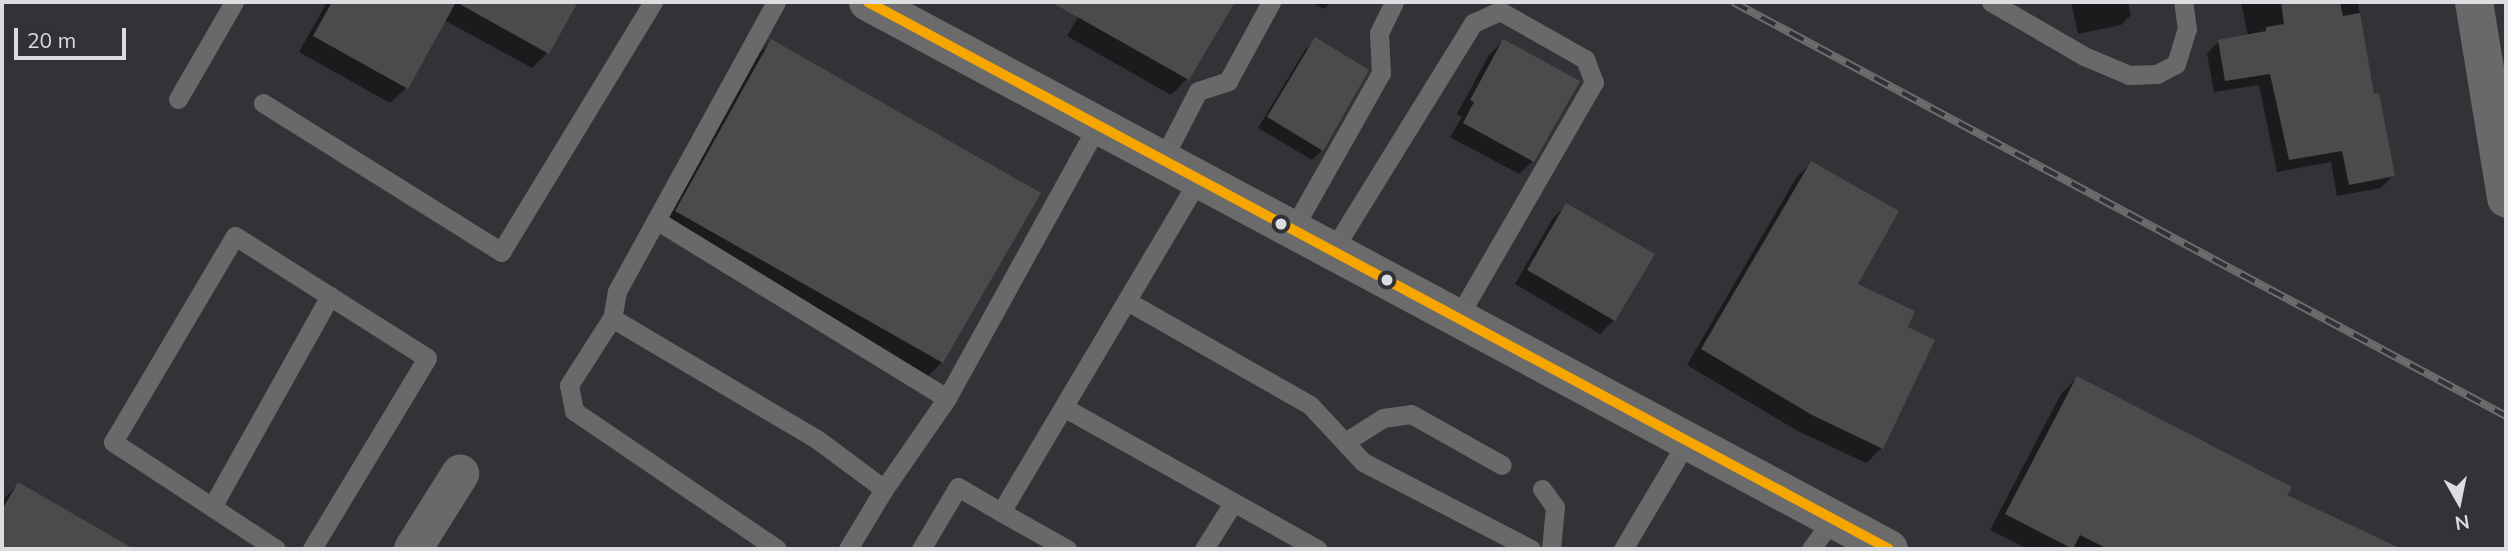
<!DOCTYPE html>
<style>
body{margin:0}
#map{position:relative;width:2508px;height:551px;overflow:hidden;background:#313336;font-family:Mulish,sans-serif}
div>[style]{position:absolute}
[style*='--x']{left:calc(var(--x)*1px);top:calc(var(--y)*1px);width:calc(var(--w)*1px);rotate:calc(var(--a)*1deg)}
.shadow>*{inset:0;background:#0007}
.building>*{inset:0;background:#4b4b4c}
.service>*{height:19px;margin:-9.5px;padding:0 9.5px;transform-origin:9.5px;border-radius:9.5px;background:#696969}
.minor>*{height:38px;margin:-19px;padding:0 19px;transform-origin:19px;border-radius:19px;background:#696969}
.secondary>*{height:38px;margin:-19px;padding:0 19px;transform-origin:19px;border-radius:19px;background:#6c6b6c}
.rail>*{height:8px;margin-top:-4px;transform-origin:0;background:repeating-linear-gradient(90deg,#303237 0 16px,#6c6d6d 0 32px);box-sizing:border-box;border-block:2px solid #6c6d6d}
.bus-1>*{height:10px;margin:-5px;padding:0 5px;transform-origin:5px;border-radius:5px;background:#f7a600}
.dots>*{width:19px;height:19px;translate:-50% -50%;box-sizing:border-box;border:4px solid #303237;border-radius:50%}
span{translate:-50% -50%;white-space:nowrap;text-align:center;line-height:1.15;-webkit-text-stroke:5px #303237;paint-order:stroke}
.frame{position:absolute;inset:0;border:4px solid #dcdde0;pointer-events:none}
.north{position:absolute;left:2424px;top:467px;width:70px;height:70px;-webkit-text-stroke:5px #303237;paint-order:stroke;rotate:171deg;font-size:19px;font-weight:700;line-height:28px;text-align:center;color:#dcdde0}
.north::after{content:'';display:block;margin:auto;width:24px;height:32px;background:#dcdde0;clip-path:polygon(50% 0,100% 100%,50% 72%,0 100%)}
.scale{position:absolute;left:14px;top:28px;width:112px;height:32px;box-sizing:border-box;border:4px solid #dcdde0;border-top:0;padding-left:9px;font-size:21px;line-height:24px;white-space:nowrap;color:#dcdde0;-webkit-text-stroke:5px #303237;paint-order:stroke}
</style>
<div id="map">
<div class="shadow">
<i style="clip-path:polygon(327px 2px,576px 2px,548px 52px,532px 68px,444px 20px,406px 88px,390px 103px,299px 52px)"></i>
<i style="clip-path:polygon(1087px 2px,1232px 2px,1187px 79px,1171px 95px,1067px 36px)"></i>
<i style="clip-path:polygon(1311px 2px,1332px 2px,1324px 9px)"></i>
<i style="clip-path:polygon(2071px 2px,2128px 2px,2131px 15px,2121px 25px,2078px 34px)"></i>
<i style="clip-path:polygon(2241px 2px,2358px 2px,2373px 97px,2393px 175px,2381px 188px,2337px 196px,2331px 162px,2277px 172px,2259px 85px,2214px 92px,2207px 54px,2219px 41px,2248px 36px)"></i>
<i style="clip-path:polygon(1315px 40px,1322px 150px,1312px 160px,1258px 128px,1305px 50px)"></i>
<i style="clip-path:polygon(771px 41px,942px 362px,926px 378px,661px 227px,756px 57px)"></i>
<i style="clip-path:polygon(1503px 41px,1533px 161px,1519px 174px,1450px 137px,1462px 117px,1457px 114px,1489px 55px)"></i>
<i style="clip-path:polygon(1811px 163px,1855px 284px,1905px 328px,1882px 448px,1866px 463px,1796px 430px,1687px 365px,1796px 178px)"></i>
<i style="clip-path:polygon(1567px 205px,1614px 320px,1600px 334px,1515px 284px,1553px 218px)"></i>
<i style="clip-path:polygon(2077px 378px,2285px 496px,2398px 549px,2028px 549px,1990px 530px,2061px 394px)"></i>
<i style="clip-path:polygon(18px 484px,130px 549px,2px 549px,2px 501px)"></i>
</div>
<div class="building">
<i style="clip-path:polygon(332px 2px,578px 2px,549px 54px,456px 2px,408px 89px,313px 36px)"></i>
<i style="clip-path:polygon(1051px 2px,1235px 2px,1189px 80px)"></i>
<i style="clip-path:polygon(2281px 2px,2340px 2px,2343px 16px,2360px 13px,2374px 94px,2379px 93px,2395px 176px,2349px 185px,2342px 151px,2289px 160px,2270px 74px,2225px 81px,2218px 40px,2266px 31px,2266px 27px,2284px 24px)"></i>
<i style="clip-path:polygon(1315px 37px,1369px 70px,1323px 151px,1267px 117px)"></i>
<i style="clip-path:polygon(771px 39px,1041px 193px,943px 363px,675px 211px)"></i>
<i style="clip-path:polygon(1503px 39px,1580px 81px,1534px 162px,1463px 123px,1474px 102px,1470px 100px)"></i>
<i style="clip-path:polygon(1811px 161px,1899px 211px,1858px 284px,1915px 311px,1908px 327px,1935px 340px,1883px 449px,1812px 415px,1701px 349px)"></i>
<i style="clip-path:polygon(1566px 203px,1655px 254px,1615px 321px,1527px 270px)"></i>
<i style="clip-path:polygon(2077px 376px,2292px 487px,2287px 495px,2402px 549px,2108px 549px,2080px 535px,2073px 549px,2005px 514px)"></i>
<i style="clip-path:polygon(18px 482px,134px 549px,2px 549px,2px 510px)"></i>
</div>
<div class="service">
<i style="--x:776;--y:2;--w:330;--a:118.8"></i>
<i style="--x:617;--y:291;--w:27;--a:100"></i>
<i style="--x:612;--y:318;--w:80;--a:122.7"></i>
<i style="--x:569;--y:385;--w:26;--a:79"></i>
<i style="--x:574;--y:411;--w:245;--a:34.2"></i>
<i style="--x:1991;--y:2;--w:108;--a:30.1"></i>
<i style="--x:2084;--y:56;--w:49;--a:22.9"></i>
<i style="--x:2129;--y:75;--w:28;--a:-2"></i>
<i style="--x:2157;--y:74;--w:21;--a:-28"></i>
<i style="--x:2176;--y:64;--w:37;--a:-73"></i>
<i style="--x:2187;--y:29;--w:27;--a:-98"></i>
<i style="--x:178;--y:99;--w:112;--a:-60"></i>
<i style="--x:263;--y:103;--w:281;--a:32"></i>
<i style="--x:501;--y:252;--w:293;--a:-58.7"></i>
<i style="--x:1163;--y:159;--w:76;--a:-62.8"></i>
<i style="--x:1198;--y:91;--w:32;--a:-18"></i>
<i style="--x:1228;--y:81;--w:90;--a:-61.4"></i>
<i style="--x:656;--y:220;--w:341;--a:31.5"></i>
<i style="--x:1293;--y:229;--w:179;--a:-60.6"></i>
<i style="--x:1381;--y:73;--w:40;--a:-92.9"></i>
<i style="--x:1379;--y:33;--w:34;--a:-64"></i>
<i style="--x:1333;--y:250;--w:267;--a:-58.3"></i>
<i style="--x:1473;--y:23;--w:30;--a:-24"></i>
<i style="--x:1500;--y:11;--w:98;--a:29.5"></i>
<i style="--x:1585;--y:59;--w:25;--a:69"></i>
<i style="--x:1594;--y:82;--w:272;--a:120"></i>
<i style="--x:1127;--y:301;--w:210;--a:29.6"></i>
<i style="--x:1310;--y:405;--w:78;--a:47.1"></i>
<i style="--x:1363;--y:462;--w:189;--a:27.4"></i>
<i style="--x:612;--y:318;--w:239;--a:30.6"></i>
<i style="--x:818;--y:440;--w:82;--a:36.6"></i>
<i style="--x:884;--y:489;--w:70;--a:121"></i>
<i style="--x:1065;--y:408;--w:289;--a:29.2"></i>
<i style="--x:1345;--y:442;--w:45;--a:-32.3"></i>
<i style="--x:1383;--y:418;--w:28;--a:-8"></i>
<i style="--x:1411;--y:414;--w:104;--a:29.3"></i>
<i style="--x:884;--y:489;--w:111;--a:-55.3"></i>
<i style="--x:947;--y:398;--w:312;--a:-61.1"></i>
<i style="--x:1542;--y:489;--w:22;--a:54"></i>
<i style="--x:1555;--y:507;--w:42;--a:95.4"></i>
<i style="--x:212;--y:507;--w:242;--a:-60.8"></i>
<i style="--x:1001;--y:512;--w:76;--a:29.3"></i>
<i style="--x:276;--y:549;--w:195;--a:-146.7"></i>
<i style="--x:113;--y:442;--w:239;--a:-59.4"></i>
<i style="--x:235;--y:236;--w:227;--a:32.4"></i>
<i style="--x:427;--y:358;--w:223;--a:121.1"></i>
<i style="--x:921;--y:549;--w:72;--a:-59.2"></i>
<i style="--x:958;--y:487;--w:50;--a:30.2"></i>
<i style="--x:1001;--y:512;--w:387;--a:-59.3"></i>
<i style="--x:1204;--y:549;--w:54;--a:-57.8"></i>
<i style="--x:1623;--y:549;--w:126;--a:-59.3"></i>
<i style="--x:1811;--y:549;--w:37;--a:-54"></i>
</div>
<div class="minor">
<i style="--x:2474;--y:2;--w:199;--a:80.7"></i>
<i style="--x:413;--y:549;--w:89;--a:-57.9"></i>
</div>
<div class="secondary">
<i style="--x:868;--y:2;--w:1158;--a:28.18"></i>
</div>
<div class="rail">
<i style="--x:1733;--y:2;--w:877;--a:28.17"></i>
</div>
<div class="bus-1">
<i style="--x:868;--y:2;--w:1158;--a:28.18"></i>
</div>
<div class="dots">
<i style="left:1281px;top:224px;background:#dcdde0"></i>
<i style="left:1387px;top:280px;background:#dcdde0"></i>
</div>
<div class="frame"></div>
<div class="north">N</div>
<div class="scale">20 m</div>
</div>
